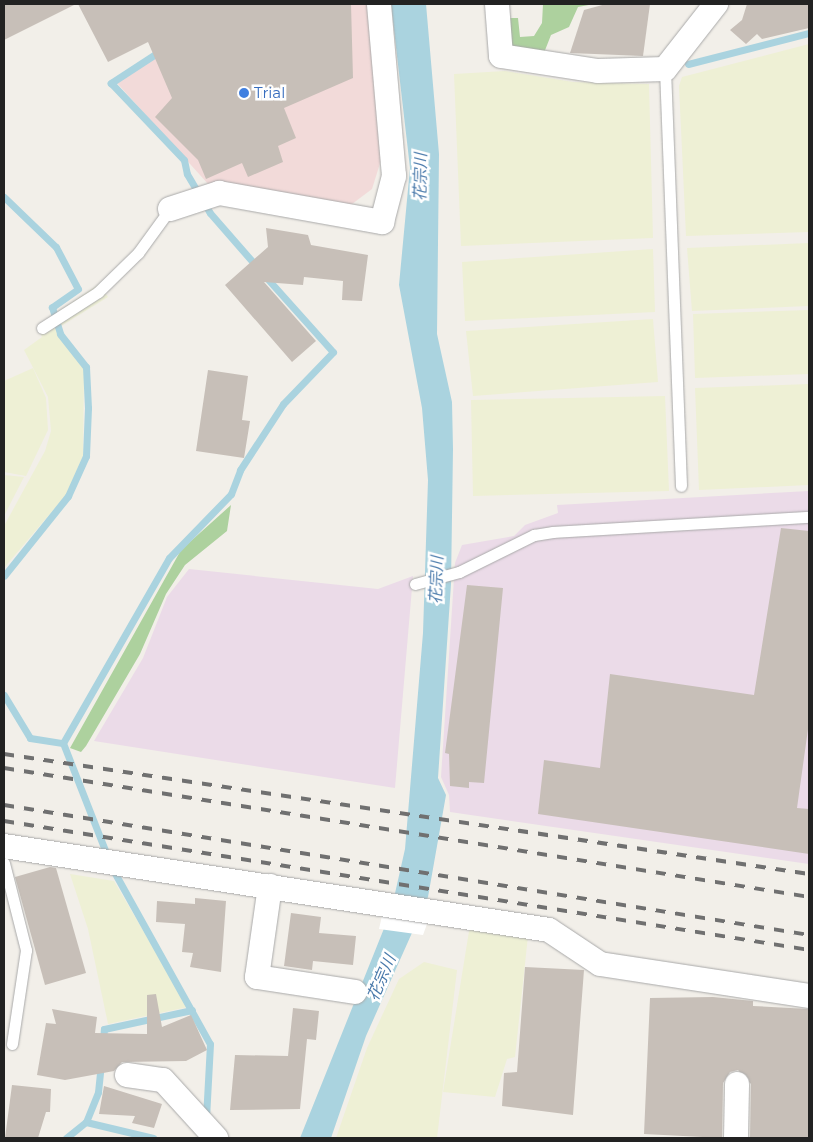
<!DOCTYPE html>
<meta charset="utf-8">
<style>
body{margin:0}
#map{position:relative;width:813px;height:1142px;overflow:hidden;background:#f2efe9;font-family:Montserrat,"Noto Sans JP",sans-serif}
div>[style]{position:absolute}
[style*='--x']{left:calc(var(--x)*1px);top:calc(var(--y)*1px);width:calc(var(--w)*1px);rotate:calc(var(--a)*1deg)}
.commercial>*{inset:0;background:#f2dad9}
.industrial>*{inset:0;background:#ebdbe8}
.farmland>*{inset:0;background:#eef0d5}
.forest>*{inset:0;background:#add19e}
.water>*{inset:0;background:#aad3df}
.pier>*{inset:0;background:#fff}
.stream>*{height:7px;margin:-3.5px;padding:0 3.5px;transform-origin:3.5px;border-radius:3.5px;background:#aad3df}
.building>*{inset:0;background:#c7bfb8}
.roads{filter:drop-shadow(0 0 1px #a9a9a9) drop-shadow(0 0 1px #a9a9a9)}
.lane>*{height:11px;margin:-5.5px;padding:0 5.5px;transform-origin:5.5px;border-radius:5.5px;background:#fff}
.street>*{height:24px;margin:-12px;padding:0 12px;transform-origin:12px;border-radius:12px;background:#fff}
.rail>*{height:4px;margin-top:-2px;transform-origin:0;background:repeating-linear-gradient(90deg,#707070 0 10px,transparent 0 20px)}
.dots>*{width:14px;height:14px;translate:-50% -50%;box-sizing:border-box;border:2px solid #fff;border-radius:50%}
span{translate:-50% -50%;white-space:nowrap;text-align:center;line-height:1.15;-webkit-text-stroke:5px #fff;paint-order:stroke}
.shop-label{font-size:15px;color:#366cbe}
.left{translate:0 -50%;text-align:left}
.water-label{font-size:16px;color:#4a7aab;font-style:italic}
.frame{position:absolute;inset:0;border:5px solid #222;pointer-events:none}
</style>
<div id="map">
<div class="commercial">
<i style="clip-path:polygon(150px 4px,370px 4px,382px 157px,372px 189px,352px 204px,319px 204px,209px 185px,117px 83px,171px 48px)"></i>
</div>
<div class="industrial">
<i style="clip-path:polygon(809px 491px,809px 864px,450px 812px,449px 795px,441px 777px,455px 563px,462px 545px,514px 536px,525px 525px,558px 513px,557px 505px)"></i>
<i style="clip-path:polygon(189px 569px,378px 589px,413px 576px,395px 788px,94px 741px,143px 658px,167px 597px)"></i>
</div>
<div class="farmland">
<i style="clip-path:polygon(809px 44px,809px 232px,686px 236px,679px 86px,682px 77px)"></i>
<i style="clip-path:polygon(505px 71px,573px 82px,649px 84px,653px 238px,461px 246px,454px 74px)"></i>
<i style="clip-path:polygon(809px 243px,809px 306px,692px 311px,687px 248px)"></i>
<i style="clip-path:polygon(653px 249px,655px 312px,465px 321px,462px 262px)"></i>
<i style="clip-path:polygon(99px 284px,108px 297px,61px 326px,57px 333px,84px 367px,83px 456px,66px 495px,4px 568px,4px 526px,45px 451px,51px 431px,48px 397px,24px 350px,42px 337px,37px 326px)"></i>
<i style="clip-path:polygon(809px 310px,809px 374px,695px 378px,693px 314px)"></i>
<i style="clip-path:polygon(653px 319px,658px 382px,473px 396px,466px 331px)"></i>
<i style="clip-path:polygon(33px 368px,46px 398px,48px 430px,26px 476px,4px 472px,4px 381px)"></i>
<i style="clip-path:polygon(809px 384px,809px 485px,699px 490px,695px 388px)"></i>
<i style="clip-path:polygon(665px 396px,669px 491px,473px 496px,471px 400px)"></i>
<i style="clip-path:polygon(4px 475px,24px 477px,4px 516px)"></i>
<i style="clip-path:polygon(70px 874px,114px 881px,188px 1007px,108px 1024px,88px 929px)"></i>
<i style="clip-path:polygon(470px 925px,528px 936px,515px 1057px,507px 1059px,495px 1097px,443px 1092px)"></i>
<i style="clip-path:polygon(424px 962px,457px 970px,437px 1138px,336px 1138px,367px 1048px,399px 979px)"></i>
</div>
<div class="forest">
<i style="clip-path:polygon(543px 4px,594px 4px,578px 7px,569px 27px,551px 35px,542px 58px,506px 52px,504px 18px,518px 18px,520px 37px,534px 36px,542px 23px)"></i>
<i style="clip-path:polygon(231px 505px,227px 531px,185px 565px,166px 594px,140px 654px,86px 746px,81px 752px,70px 748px,181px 550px)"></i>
</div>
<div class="water">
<i style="clip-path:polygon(391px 4px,426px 4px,439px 154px,437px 334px,452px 402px,453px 449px,451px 584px,438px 778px,446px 795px,428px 897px,366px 1036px,331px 1138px,300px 1138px,391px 911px,405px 849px,423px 633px,428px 480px,422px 408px,399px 285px,410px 168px)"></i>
</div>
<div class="pier">
<i style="clip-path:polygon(387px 894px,435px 902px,423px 935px,379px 929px)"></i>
</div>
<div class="stream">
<i style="--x:160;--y:51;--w:59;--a:146.9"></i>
<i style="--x:111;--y:83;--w:106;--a:46.5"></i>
<i style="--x:184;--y:160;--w:14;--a:78"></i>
<i style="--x:187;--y:174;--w:45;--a:59.5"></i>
<i style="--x:210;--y:213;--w:73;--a:48.9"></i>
<i style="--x:688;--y:64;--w:125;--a:-14.4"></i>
<i style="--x:4;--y:197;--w:72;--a:43.9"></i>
<i style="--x:56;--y:247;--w:47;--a:62.4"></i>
<i style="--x:78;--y:289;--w:32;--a:145"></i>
<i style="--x:52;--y:307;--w:28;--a:73"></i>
<i style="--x:60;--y:334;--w:42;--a:51.8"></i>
<i style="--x:86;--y:367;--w:41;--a:87.2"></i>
<i style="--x:88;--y:408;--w:48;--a:92.4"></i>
<i style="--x:86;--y:456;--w:44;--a:114.2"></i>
<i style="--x:68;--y:496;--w:102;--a:128.7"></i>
<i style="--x:4;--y:695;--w:50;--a:58.8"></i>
<i style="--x:30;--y:738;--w:33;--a:9"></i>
<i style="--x:63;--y:743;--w:213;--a:-60.2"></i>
<i style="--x:169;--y:558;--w:89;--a:-45.9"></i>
<i style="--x:231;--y:494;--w:26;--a:-69"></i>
<i style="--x:240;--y:470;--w:79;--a:-56.9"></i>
<i style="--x:283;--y:404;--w:72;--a:-46.1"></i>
<i style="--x:333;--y:352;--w:102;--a:-131.8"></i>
<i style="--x:63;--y:743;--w:123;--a:68.6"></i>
<i style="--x:112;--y:868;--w:201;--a:60.9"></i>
<i style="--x:210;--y:1044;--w:73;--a:93.1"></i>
<i style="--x:103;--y:1042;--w:13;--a:-86"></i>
<i style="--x:104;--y:1029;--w:90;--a:-12.2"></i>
<i style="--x:86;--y:1122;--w:69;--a:13.4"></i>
<i style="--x:66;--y:1138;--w:26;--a:-39"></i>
<i style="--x:86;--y:1122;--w:32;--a:-68"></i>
<i style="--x:98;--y:1092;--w:27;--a:-84"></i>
</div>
<div class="building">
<i style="clip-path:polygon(4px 4px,76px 4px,4px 40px)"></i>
<i style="clip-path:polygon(78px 4px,351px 4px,353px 78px,284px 108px,296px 138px,278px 146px,283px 162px,248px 177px,242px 163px,206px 179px,198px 160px,155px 117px,172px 98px,148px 42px,108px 62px)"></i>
<i style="clip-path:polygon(606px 4px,650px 4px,643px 56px,570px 53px,584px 10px)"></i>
<i style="clip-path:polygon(747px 4px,809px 4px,809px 28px,762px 39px,757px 34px,746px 44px,730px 30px,742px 20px)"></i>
<i style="clip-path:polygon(266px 228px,308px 235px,311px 245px,368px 255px,362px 301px,342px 300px,343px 281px,304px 277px,303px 285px,264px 282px,316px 341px,292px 362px,225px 285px,268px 247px)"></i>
<i style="clip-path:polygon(208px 370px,248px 376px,242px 420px,250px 421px,244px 458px,196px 451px)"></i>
<i style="clip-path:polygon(781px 528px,809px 531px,809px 722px,797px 808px,809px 809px,809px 854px,538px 814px,544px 760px,600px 768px,610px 674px,754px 695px)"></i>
<i style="clip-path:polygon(467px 585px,503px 588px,484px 783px,469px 782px,469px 788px,450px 786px,449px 754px,445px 753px)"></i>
<i style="clip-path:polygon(50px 867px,56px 868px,86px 973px,45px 985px,15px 877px)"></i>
<i style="clip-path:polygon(195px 898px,226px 901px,221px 972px,190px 967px,193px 953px,182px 952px,185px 924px,156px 922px,157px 901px,195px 904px)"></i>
<i style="clip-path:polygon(291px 913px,321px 917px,319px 933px,356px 936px,353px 965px,313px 961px,312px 970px,284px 966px)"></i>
<i style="clip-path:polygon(525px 967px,584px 970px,573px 1115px,502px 1106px,504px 1073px,517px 1072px)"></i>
<i style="clip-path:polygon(156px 994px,162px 1027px,191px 1015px,207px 1050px,186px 1061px,122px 1062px,114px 1071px,65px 1080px,37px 1075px,46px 1023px,56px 1024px,52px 1009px,97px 1017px,95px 1033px,147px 1034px,147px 995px)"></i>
<i style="clip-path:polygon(713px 997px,753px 1001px,753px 1006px,809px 1009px,809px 1138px,750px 1138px,751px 1084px,738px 1070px,730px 1072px,723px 1083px,722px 1138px,644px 1134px,650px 998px)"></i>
<i style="clip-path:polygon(293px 1008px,319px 1011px,316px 1040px,307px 1039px,300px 1109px,230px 1110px,235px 1055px,288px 1056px)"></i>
<i style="clip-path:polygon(12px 1085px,51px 1089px,50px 1112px,46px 1112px,38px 1138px,5px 1138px)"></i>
<i style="clip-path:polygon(104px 1086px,162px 1104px,154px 1128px,132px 1123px,135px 1116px,99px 1114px)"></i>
</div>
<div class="roads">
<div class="lane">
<i style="--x:665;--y:69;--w:417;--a:87.8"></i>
<i style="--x:42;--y:328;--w:67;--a:-32.7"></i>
<i style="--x:98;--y:292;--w:56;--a:-44.3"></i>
<i style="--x:138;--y:253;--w:54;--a:-54"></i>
<i style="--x:415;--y:584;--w:46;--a:-15.3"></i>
<i style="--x:459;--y:572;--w:84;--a:-26.3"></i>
<i style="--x:534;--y:535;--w:19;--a:-9"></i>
<i style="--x:553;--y:532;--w:256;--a:-3.4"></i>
<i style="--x:4;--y:863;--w:90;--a:75.8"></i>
<i style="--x:26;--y:950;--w:95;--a:98.5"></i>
</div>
<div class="street">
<i style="--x:497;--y:4;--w:52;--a:85.6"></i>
<i style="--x:501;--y:56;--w:98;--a:8.8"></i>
<i style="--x:598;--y:71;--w:67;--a:-1.7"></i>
<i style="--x:665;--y:69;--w:83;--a:-51.9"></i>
<i style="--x:170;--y:209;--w:52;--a:-18.1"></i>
<i style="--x:219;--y:193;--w:166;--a:10.1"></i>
<i style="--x:382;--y:222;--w:48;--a:-75.4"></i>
<i style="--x:394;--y:176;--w:173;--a:-95"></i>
<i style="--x:4;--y:846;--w:551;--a:8.76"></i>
<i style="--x:549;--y:930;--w:61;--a:33.7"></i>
<i style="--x:600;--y:964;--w:211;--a:8.7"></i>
<i style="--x:270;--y:886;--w:92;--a:98.1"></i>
<i style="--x:257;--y:977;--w:99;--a:8.7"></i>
<i style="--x:127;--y:1075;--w:36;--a:8"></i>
<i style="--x:163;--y:1080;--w:79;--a:47.6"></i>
<i style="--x:736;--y:1138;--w:54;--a:-88.9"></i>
</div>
</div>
<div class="rail">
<i style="--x:4;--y:754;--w:814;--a:8.48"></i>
<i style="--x:4;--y:768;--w:815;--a:9.1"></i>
<i style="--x:4;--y:805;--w:815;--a:9.17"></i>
<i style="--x:4;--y:821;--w:815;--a:9.1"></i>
</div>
<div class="dots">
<i style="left:244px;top:93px;background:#3f7fe0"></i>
</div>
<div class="shop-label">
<span class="left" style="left:254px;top:93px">Trial</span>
</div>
<div class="water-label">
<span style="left:421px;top:177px;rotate:-89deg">花宗川</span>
<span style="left:437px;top:580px;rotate:-88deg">花宗川</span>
<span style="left:382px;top:978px;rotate:-67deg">花宗川</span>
</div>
<div class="frame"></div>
</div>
